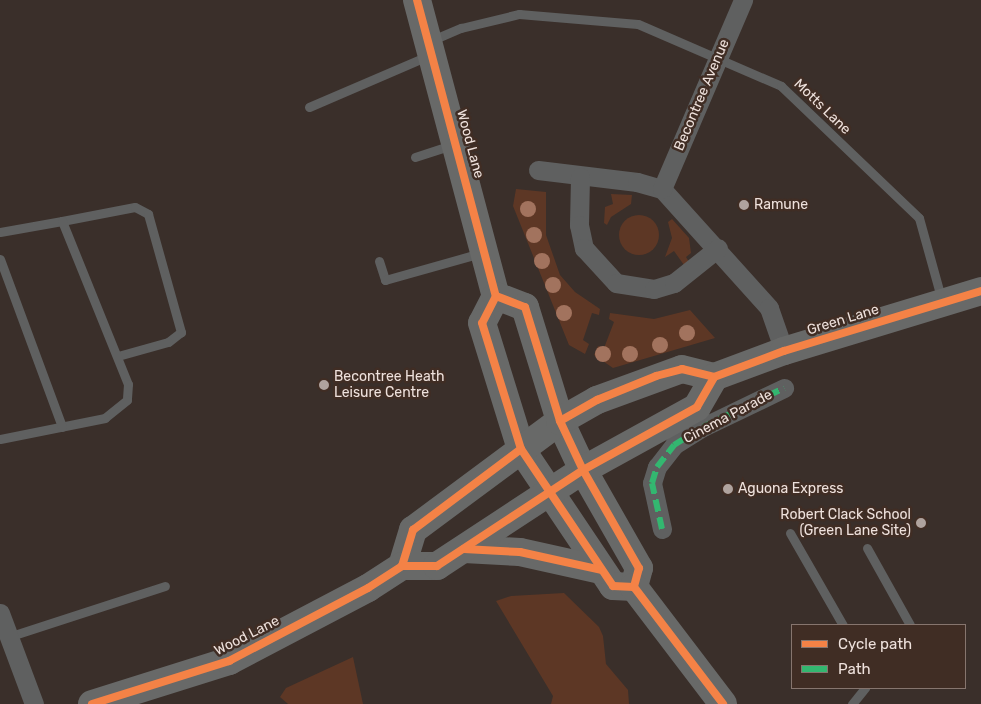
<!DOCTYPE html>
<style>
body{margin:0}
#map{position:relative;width:981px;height:704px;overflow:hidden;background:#3a2f2a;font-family:Rubik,sans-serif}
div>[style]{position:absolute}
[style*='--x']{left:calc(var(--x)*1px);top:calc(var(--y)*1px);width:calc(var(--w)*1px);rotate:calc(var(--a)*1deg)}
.green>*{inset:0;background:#5d3725}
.round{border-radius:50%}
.lane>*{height:9px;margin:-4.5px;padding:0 4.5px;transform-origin:4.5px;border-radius:4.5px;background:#5f6060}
.street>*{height:19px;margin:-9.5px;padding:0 9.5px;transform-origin:9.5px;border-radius:9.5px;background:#5f6060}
.primary>*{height:28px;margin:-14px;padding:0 14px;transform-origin:14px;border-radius:14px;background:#686968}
.quiet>*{height:6px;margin-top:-3px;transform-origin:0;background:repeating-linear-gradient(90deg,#33b770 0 12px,transparent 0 18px)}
.cycleway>*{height:8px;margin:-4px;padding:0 4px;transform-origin:4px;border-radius:4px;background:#f48246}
.trees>*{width:16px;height:16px;margin:-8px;border-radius:50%;background:#a2735e}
.dots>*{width:14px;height:14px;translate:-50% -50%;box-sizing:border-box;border:2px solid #402d24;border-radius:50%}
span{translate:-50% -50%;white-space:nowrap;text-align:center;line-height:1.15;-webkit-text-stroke:5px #402d24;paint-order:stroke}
.street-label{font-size:14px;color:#eee1dc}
.poi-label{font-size:14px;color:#eee1dc}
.left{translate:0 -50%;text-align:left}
.right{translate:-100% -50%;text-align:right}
.legend{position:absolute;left:791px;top:624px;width:175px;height:65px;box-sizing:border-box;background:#402d24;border:1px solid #86756e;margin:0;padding:6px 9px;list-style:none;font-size:15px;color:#eee1dc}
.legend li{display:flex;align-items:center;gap:10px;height:25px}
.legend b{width:25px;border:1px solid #86756e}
</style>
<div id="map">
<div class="green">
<i style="clip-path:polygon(516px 189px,546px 192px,546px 235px,560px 275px,575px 292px,600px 309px,599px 315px,592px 313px,583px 340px,589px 344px,585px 354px,569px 345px,513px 206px)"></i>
<i style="clip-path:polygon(611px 194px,632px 195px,631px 204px,611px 217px,607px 225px,604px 223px,605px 207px,613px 204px)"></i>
<i class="round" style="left:619px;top:215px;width:40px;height:40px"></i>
<i style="clip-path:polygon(672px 219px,689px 238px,691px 253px,686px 257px,689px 262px,684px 265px,674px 251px,665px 257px,672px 238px,668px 222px)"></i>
<i style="clip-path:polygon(690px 310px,715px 338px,613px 368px,594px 355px,598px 346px,604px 348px,614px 322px,609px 319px,610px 313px,654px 319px)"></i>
<i style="clip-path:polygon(564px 593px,599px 627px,603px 636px,606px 664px,628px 690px,629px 704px,551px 704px,553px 696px,496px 601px,511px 596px)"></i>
<i style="clip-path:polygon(353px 657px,363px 704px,288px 704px,280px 697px,286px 688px)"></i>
</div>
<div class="lane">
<i style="--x:430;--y:41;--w:34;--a:-23"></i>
<i style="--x:461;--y:28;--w:60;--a:-13.6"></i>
<i style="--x:519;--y:14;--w:119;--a:4.8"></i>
<i style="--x:638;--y:24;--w:156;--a:23.4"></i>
<i style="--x:781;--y:86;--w:191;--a:43.7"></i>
<i style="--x:919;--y:218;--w:86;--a:74.5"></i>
<i style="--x:309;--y:107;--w:132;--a:-23.3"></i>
<i style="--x:415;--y:157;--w:40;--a:-18"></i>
<i style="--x:62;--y:221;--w:74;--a:-10.9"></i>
<i style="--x:135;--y:207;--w:15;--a:28"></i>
<i style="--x:148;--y:214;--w:123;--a:74.4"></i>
<i style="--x:181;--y:332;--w:16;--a:142"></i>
<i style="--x:168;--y:342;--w:52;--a:164.4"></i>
<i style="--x:0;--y:232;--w:63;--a:-10.1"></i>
<i style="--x:62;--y:221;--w:176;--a:68"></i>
<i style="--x:128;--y:384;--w:16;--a:94"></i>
<i style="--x:127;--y:400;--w:28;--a:141"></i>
<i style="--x:105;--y:418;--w:107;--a:168.7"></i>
<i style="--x:0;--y:259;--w:179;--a:69.7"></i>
<i style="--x:379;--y:261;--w:20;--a:72"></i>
<i style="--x:385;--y:280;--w:100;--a:-15.7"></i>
<i style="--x:790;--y:533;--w:106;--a:60.1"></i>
<i style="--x:867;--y:548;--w:88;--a:60.8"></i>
<i style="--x:8;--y:637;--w:165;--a:-18"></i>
<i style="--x:852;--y:704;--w:21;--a:-51"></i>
</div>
<div class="street">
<i style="--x:538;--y:170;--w:100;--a:6.9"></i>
<i style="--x:637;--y:182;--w:26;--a:16"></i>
<i style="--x:662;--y:189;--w:160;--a:48"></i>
<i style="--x:769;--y:308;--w:46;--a:70.8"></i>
<i style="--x:580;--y:177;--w:48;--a:91.2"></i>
<i style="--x:579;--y:225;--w:24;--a:78"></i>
<i style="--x:584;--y:248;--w:47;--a:47.6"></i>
<i style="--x:616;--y:283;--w:38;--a:9"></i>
<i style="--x:654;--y:289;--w:21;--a:-17"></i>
<i style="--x:674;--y:283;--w:56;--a:-38.5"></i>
<i style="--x:662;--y:189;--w:206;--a:-66.8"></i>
<i style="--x:662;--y:529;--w:47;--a:-102.3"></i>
<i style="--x:652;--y:483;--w:17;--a:-73"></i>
<i style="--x:657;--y:467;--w:28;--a:-52"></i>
<i style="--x:674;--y:445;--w:34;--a:-32"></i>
<i style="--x:703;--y:427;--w:90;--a:-25.7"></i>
<i style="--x:0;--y:613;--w:97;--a:69.5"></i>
</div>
<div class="primary">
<i style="--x:417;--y:0;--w:306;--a:75.1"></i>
<i style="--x:496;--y:296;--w:30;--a:117"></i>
<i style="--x:482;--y:323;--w:132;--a:72.8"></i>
<i style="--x:521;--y:449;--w:165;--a:56.1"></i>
<i style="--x:613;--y:586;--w:21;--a:3"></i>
<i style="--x:496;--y:296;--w:31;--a:21"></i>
<i style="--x:525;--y:307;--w:119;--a:72.9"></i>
<i style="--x:560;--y:421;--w:54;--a:64.9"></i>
<i style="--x:583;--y:470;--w:113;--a:60.3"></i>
<i style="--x:639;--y:568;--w:20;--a:105"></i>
<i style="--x:634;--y:587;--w:147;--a:52.7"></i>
<i style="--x:464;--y:549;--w:56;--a:3.1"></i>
<i style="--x:520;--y:552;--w:83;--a:12.5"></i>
<i style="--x:402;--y:566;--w:38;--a:-73"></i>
<i style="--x:413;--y:530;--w:183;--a:-36.6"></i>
<i style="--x:560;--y:421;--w:43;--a:-29.6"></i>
<i style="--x:597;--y:400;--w:90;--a:-20"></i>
<i style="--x:682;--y:369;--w:33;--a:14"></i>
<i style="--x:714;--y:377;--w:75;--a:-20.4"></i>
<i style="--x:784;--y:351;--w:206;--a:-16.9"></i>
<i style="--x:92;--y:704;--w:144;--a:-17.4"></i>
<i style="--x:229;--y:661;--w:157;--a:-27.7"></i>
<i style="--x:368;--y:588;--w:40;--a:-32.9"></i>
<i style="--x:402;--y:566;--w:35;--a:0"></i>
<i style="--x:437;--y:566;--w:175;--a:-33.3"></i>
<i style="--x:583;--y:470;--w:130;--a:-28.9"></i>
<i style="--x:697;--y:407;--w:34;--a:-60"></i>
</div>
<div class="quiet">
<i style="--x:662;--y:529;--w:47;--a:-102.3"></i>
<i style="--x:652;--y:483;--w:17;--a:-73"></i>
<i style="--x:657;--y:467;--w:28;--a:-52"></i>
<i style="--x:674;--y:445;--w:34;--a:-32"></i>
<i style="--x:703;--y:427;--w:90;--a:-25.7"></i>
</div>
<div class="cycleway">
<i style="--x:417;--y:0;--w:306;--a:75.1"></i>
<i style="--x:496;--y:296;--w:30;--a:117"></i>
<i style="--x:482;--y:323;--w:132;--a:72.8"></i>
<i style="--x:521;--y:449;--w:165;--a:56.1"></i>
<i style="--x:613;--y:586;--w:21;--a:3"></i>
<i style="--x:496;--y:296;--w:31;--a:21"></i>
<i style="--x:525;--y:307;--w:119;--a:72.9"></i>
<i style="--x:560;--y:421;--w:54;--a:64.9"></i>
<i style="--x:583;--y:470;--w:113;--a:60.3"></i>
<i style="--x:639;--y:568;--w:20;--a:105"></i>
<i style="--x:634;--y:587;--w:147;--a:52.7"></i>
<i style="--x:560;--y:421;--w:43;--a:-29.6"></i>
<i style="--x:597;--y:400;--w:64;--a:-22.1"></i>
<i style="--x:656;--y:376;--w:27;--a:-15"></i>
<i style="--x:682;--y:369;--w:33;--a:14"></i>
<i style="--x:714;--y:377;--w:75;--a:-20.4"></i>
<i style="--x:784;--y:351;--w:206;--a:-16.9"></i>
<i style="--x:464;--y:549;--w:56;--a:3.1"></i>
<i style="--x:520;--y:552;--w:83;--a:12.5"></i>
<i style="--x:402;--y:566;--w:38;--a:-73"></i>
<i style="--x:413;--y:530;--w:135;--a:-36.9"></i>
<i style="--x:92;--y:704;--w:144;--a:-17.4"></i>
<i style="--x:229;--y:661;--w:157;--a:-27.7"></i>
<i style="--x:368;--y:588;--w:40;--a:-32.9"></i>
<i style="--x:402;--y:566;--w:35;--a:0"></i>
<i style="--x:437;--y:566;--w:175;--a:-33.3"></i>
<i style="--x:583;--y:470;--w:130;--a:-28.9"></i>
<i style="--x:697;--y:407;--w:34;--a:-60"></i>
</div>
<div class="trees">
<i style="left:528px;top:209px"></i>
<i style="left:534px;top:235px"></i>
<i style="left:542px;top:261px"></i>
<i style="left:553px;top:285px"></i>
<i style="left:564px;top:313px"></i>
<i style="left:687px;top:333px"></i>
<i style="left:660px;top:345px"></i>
<i style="left:603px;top:354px"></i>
<i style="left:630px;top:354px"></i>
</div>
<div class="dots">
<i style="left:744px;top:205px;background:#afa39e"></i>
<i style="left:324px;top:385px;background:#afa39e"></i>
<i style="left:728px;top:489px;background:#afa39e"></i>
<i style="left:921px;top:523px;background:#afa39e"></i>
</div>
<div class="street-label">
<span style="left:702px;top:95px;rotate:-67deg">Becontree Avenue</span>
<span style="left:822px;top:107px;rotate:44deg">Motts Lane</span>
<span style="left:470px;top:144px;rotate:75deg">Wood Lane</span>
<span style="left:843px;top:320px;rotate:-17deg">Green Lane</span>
<span style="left:728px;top:417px;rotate:-28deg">Cinema Parade</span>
<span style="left:247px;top:636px;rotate:-27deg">Wood Lane</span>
</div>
<div class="poi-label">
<span class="left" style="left:754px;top:205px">Ramune</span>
<span class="left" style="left:334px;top:385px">Becontree Heath<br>Leisure Centre</span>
<span class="left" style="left:738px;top:489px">Aguona Express</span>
<span class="right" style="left:911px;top:523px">Robert Clack School<br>(Green Lane Site)</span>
</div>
<ul class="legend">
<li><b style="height:6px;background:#f48246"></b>Cycle path</li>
<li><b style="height:6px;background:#33b770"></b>Path</li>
</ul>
</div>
